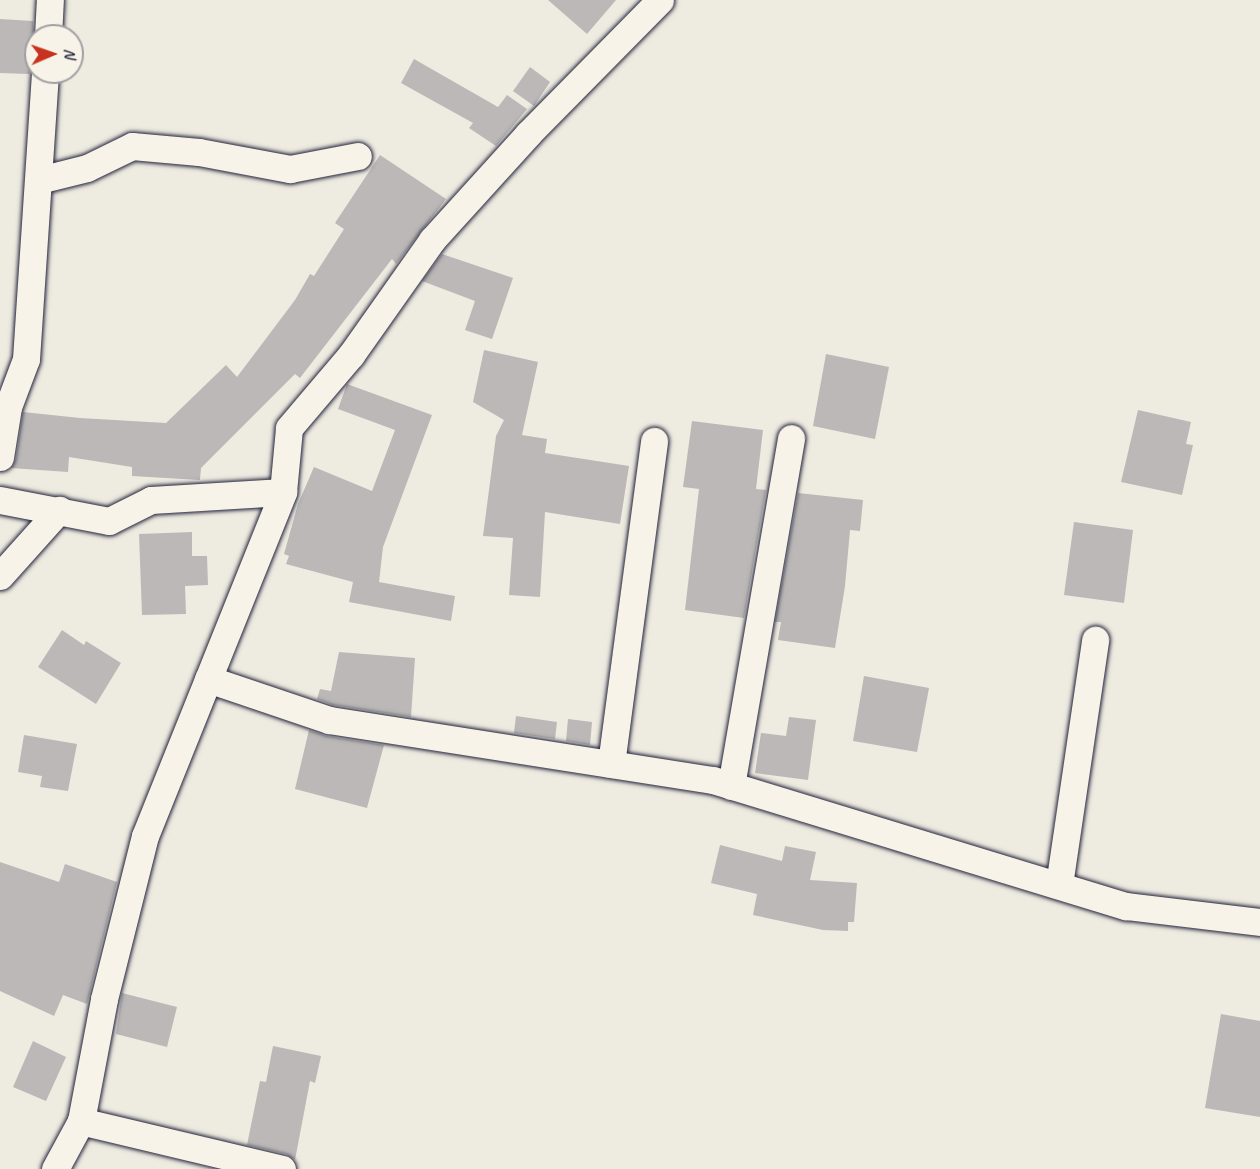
<!DOCTYPE html>
<style>
body{margin:0}
#map{position:relative;width:1260px;height:1169px;overflow:hidden;background:#eeebe1;font-family:Caveat,sans-serif}
div>[style]{position:absolute}
[style*='--x']{left:calc(var(--x)*1px);top:calc(var(--y)*1px);width:calc(var(--w)*1px);rotate:calc(var(--a)*1deg)}
.building>*{inset:0;background:#bbb8b7}
.roads{filter:drop-shadow(0 0 2px #22223b) drop-shadow(0 0 2px #22223b)}
.street>*{height:27px;margin:-13.5px;padding:0 13.5px;transform-origin:13.5px;border-radius:13.5px;background:#f7f3e8}
span{translate:-50% -50%;white-space:nowrap;text-align:center;line-height:1.15;-webkit-text-stroke:4.5px #f7f3e8;paint-order:stroke}
.north{position:absolute;left:24px;top:24px;width:60px;height:60px;box-sizing:border-box;background:#f7f3e8;border:2px solid #a29fa3;border-radius:50%;rotate:88deg;font-size:16px;font-weight:700;line-height:24px;text-align:center;color:#22223b}
.north::after{content:'';display:block;margin:auto;width:21px;height:27px;background:#c8321e;clip-path:polygon(50% 0,100% 100%,50% 72%,0 100%)}
</style>
<div id="map">
<div class="building">
<i style="clip-path:polygon(548px 0,616px 0,587px 34px)"></i>
<i style="clip-path:polygon(0 19px,33px 21px,35px 60px,29px 74px,0 73px)"></i>
<i style="clip-path:polygon(414px 59px,498px 107px,507px 95px,527px 109px,496px 146px,469px 128px,473px 123px,401px 83px)"></i>
<i style="clip-path:polygon(530px 67px,550px 82px,534px 106px,513px 91px)"></i>
<i style="clip-path:polygon(380px 155px,446px 199px,396px 264px,392px 259px,300px 378px,295px 374px,201px 468px,200px 480px,132px 476px,132px 467px,69px 457px,68px 472px,11px 468px,16px 459px,23px 412px,80px 418px,166px 423px,226px 365px,237px 377px,295px 300px,310px 274px,314px 276px,344px 229px,335px 223px)"></i>
<i style="clip-path:polygon(442px 254px,513px 278px,492px 339px,465px 330px,475px 301px,422px 281px)"></i>
<i style="clip-path:polygon(484px 350px,538px 362px,522px 435px,547px 439px,545px 453px,629px 466px,620px 524px,545px 512px,540px 597px,509px 595px,513px 538px,483px 536px,496px 436px,504px 420px,473px 402px)"></i>
<i style="clip-path:polygon(826px 354px,889px 367px,875px 439px,813px 426px)"></i>
<i style="clip-path:polygon(347px 384px,432px 415px,383px 547px,379px 582px,455px 596px,451px 621px,349px 602px,353px 582px,286px 564px,289px 556px,284px 554px,298px 504px,314px 467px,372px 491px,395px 430px,338px 409px)"></i>
<i style="clip-path:polygon(1138px 410px,1191px 422px,1186px 444px,1193px 445px,1182px 495px,1121px 482px)"></i>
<i style="clip-path:polygon(692px 421px,763px 430px,756px 489px,766px 490px,744px 618px,685px 610px,699px 489px,683px 487px)"></i>
<i style="clip-path:polygon(798px 493px,863px 500px,860px 531px,850px 530px,845px 586px,835px 648px,778px 640px,781px 622px,775px 622px)"></i>
<i style="clip-path:polygon(1074px 522px,1133px 530px,1124px 603px,1064px 595px)"></i>
<i style="clip-path:polygon(192px 532px,192px 556px,207px 556px,208px 585px,185px 586px,186px 614px,142px 615px,139px 534px)"></i>
<i style="clip-path:polygon(62px 630px,84px 645px,86px 641px,121px 663px,96px 704px,38px 667px)"></i>
<i style="clip-path:polygon(339px 652px,415px 658px,411px 717px,333px 705px,317px 699px,320px 689px,331px 691px)"></i>
<i style="clip-path:polygon(864px 676px,929px 688px,917px 752px,853px 741px)"></i>
<i style="clip-path:polygon(516px 716px,557px 722px,555px 739px,514px 733px)"></i>
<i style="clip-path:polygon(789px 717px,816px 720px,808px 780px,755px 773px,761px 733px,786px 736px)"></i>
<i style="clip-path:polygon(568px 719px,592px 722px,590px 745px,566px 741px)"></i>
<i style="clip-path:polygon(309px 730px,326px 736px,384px 745px,367px 808px,295px 789px)"></i>
<i style="clip-path:polygon(24px 735px,77px 744px,68px 791px,40px 787px,42px 776px,18px 772px)"></i>
<i style="clip-path:polygon(720px 845px,782px 861px,785px 846px,816px 852px,810px 880px,857px 883px,854px 922px,848px 922px,848px 931px,823px 930px,753px 915px,757px 894px,711px 883px)"></i>
<i style="clip-path:polygon(0 862px,59px 882px,65px 864px,117px 882px,87px 1004px,63px 995px,54px 1016px,0 991px)"></i>
<i style="clip-path:polygon(122px 993px,177px 1007px,167px 1047px,116px 1034px)"></i>
<i style="clip-path:polygon(1221px 1014px,1260px 1021px,1260px 1117px,1205px 1108px)"></i>
<i style="clip-path:polygon(33px 1041px,66px 1057px,46px 1101px,13px 1087px)"></i>
<i style="clip-path:polygon(273px 1046px,321px 1056px,315px 1083px,310px 1081px,295px 1160px,286px 1154px,247px 1145px,260px 1081px,266px 1082px)"></i>
</div>
<div class="roads">
<div class="street">
<i style="--x:48;--y:36;--w:36;--a:-87"></i>
<i style="--x:39;--y:180;--w:49;--a:-14"></i>
<i style="--x:87;--y:168;--w:50;--a:-26.1"></i>
<i style="--x:132;--y:146;--w:67;--a:5.1"></i>
<i style="--x:199;--y:152;--w:93;--a:10.6"></i>
<i style="--x:290;--y:169;--w:69;--a:-10.8"></i>
<i style="--x:0;--y:457;--w:51;--a:-80.9"></i>
<i style="--x:8;--y:407;--w:51;--a:-69.4"></i>
<i style="--x:26;--y:359;--w:288;--a:-86.2"></i>
<i style="--x:0;--y:500;--w:111;--a:10.9"></i>
<i style="--x:109;--y:521;--w:47;--a:-26.6"></i>
<i style="--x:151;--y:500;--w:132;--a:-3.5"></i>
<i style="--x:0;--y:576;--w:89;--a:-48.2"></i>
<i style="--x:208;--y:679;--w:128;--a:18.7"></i>
<i style="--x:329;--y:720;--w:389;--a:8.9"></i>
<i style="--x:713;--y:780;--w:432;--a:17"></i>
<i style="--x:1126;--y:906;--w:135;--a:6.8"></i>
<i style="--x:611;--y:764;--w:326;--a:-82.4"></i>
<i style="--x:731;--y:786;--w:353;--a:-80.2"></i>
<i style="--x:1059;--y:885;--w:248;--a:-81.6"></i>
<i style="--x:55;--y:1169;--w:55;--a:-61.6"></i>
<i style="--x:282;--y:1169;--w:207;--a:-166.6"></i>
<i style="--x:81;--y:1121;--w:124;--a:-79.3"></i>
<i style="--x:104;--y:999;--w:168;--a:-75.9"></i>
<i style="--x:145;--y:836;--w:371;--a:-68.1"></i>
<i style="--x:283;--y:492;--w:64;--a:-84.6"></i>
<i style="--x:289;--y:428;--w:96;--a:-49.7"></i>
<i style="--x:351;--y:355;--w:141;--a:-54.8"></i>
<i style="--x:432;--y:240;--w:143;--a:-47.8"></i>
<i style="--x:528;--y:134;--w:188;--a:-45.4"></i>
</div>
</div>
<div class="north">N</div>
</div>
